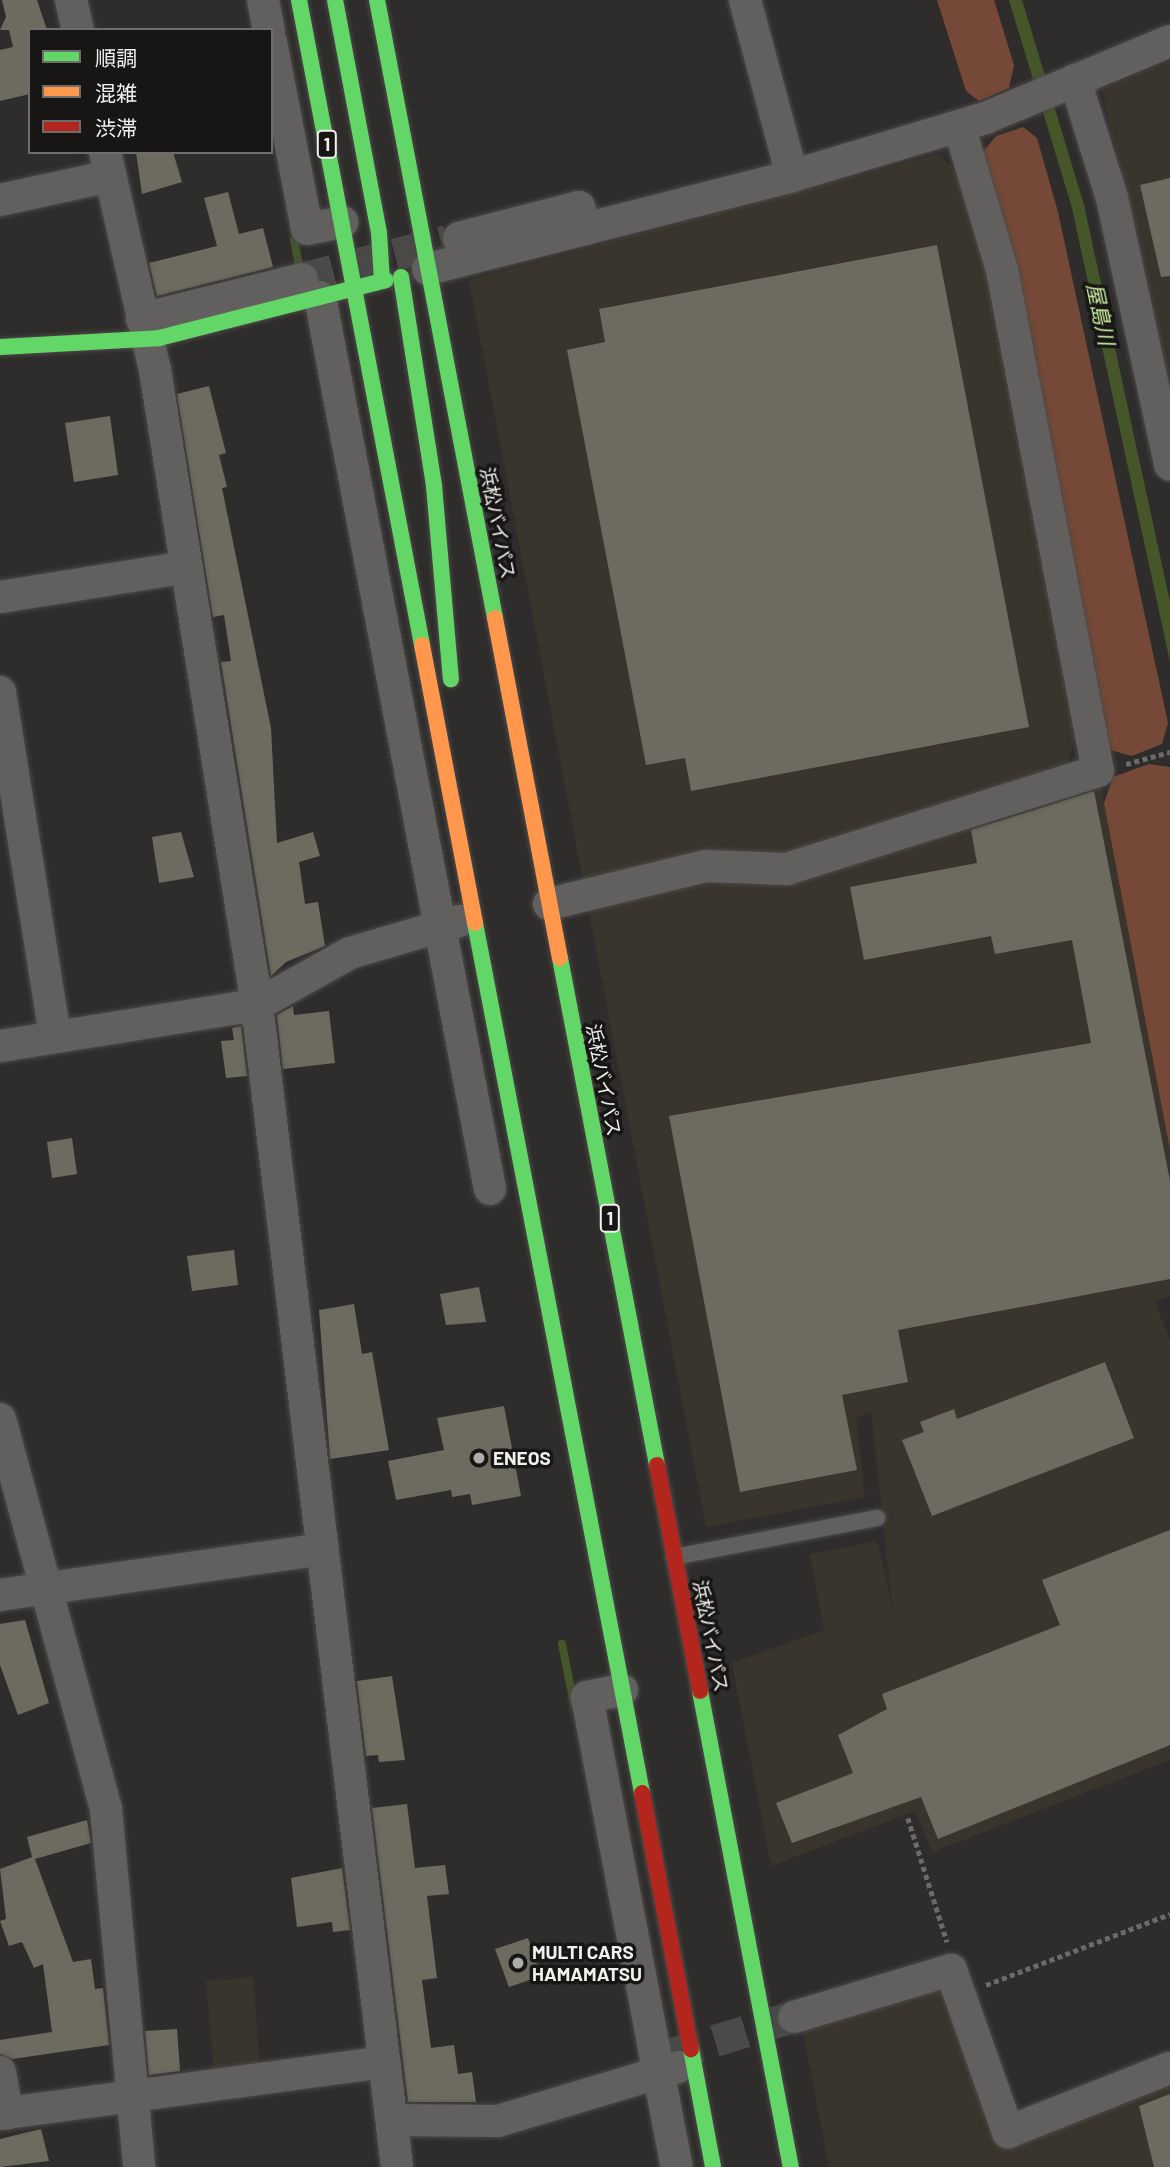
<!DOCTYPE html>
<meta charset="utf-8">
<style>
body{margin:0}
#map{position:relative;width:1170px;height:2167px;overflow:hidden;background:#2f2d2b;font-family:Barlow,"Noto Sans JP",sans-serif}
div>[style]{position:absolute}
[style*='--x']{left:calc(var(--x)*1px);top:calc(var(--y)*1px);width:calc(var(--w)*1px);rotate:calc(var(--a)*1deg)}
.built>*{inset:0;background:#39342c}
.forest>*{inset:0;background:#764837}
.water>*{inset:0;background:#455729}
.stream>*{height:8px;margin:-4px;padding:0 4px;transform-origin:4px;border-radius:4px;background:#455729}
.building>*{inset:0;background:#6d6b5f}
.street-tunnel>*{height:32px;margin-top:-16px;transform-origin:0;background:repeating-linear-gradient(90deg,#4c4a48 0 32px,transparent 0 48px)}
.path>*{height:4.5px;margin-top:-2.25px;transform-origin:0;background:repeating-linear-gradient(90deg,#6b6a69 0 5px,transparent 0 8.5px)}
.roads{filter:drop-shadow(0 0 2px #4b4a48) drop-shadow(0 0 2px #4b4a48)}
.lane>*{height:16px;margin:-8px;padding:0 8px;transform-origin:8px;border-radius:8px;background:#61605f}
.street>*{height:32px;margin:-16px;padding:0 16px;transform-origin:16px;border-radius:16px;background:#61605f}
.fast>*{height:16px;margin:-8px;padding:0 8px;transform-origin:8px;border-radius:8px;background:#63d668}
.slow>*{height:16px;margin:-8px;padding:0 8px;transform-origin:8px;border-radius:8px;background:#ff974d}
.jam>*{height:16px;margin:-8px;padding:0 8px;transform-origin:8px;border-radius:8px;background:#b3261e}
.dots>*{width:19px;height:19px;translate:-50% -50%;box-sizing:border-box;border:4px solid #171615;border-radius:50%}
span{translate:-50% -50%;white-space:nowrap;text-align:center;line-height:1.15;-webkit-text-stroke:7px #171615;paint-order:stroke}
.shield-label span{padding:2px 5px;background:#171615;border:2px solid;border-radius:5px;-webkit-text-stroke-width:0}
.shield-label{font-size:18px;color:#f1f0ed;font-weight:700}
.street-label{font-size:19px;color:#f1f0ed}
.poi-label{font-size:19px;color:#f1f0ed;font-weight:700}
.left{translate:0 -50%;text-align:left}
.water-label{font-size:21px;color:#cef0a1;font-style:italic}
.legend{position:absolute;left:28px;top:28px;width:245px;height:126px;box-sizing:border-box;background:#171615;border:2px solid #6e6d6b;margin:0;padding:9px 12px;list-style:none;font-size:21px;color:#f1f0ed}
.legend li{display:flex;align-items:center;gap:14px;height:35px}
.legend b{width:35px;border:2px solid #6e6d6b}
</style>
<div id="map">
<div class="built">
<i style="clip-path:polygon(1170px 61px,1170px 405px,1102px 89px)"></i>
<i style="clip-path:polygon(938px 154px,962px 176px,990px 272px,1078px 731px,1064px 771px,785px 858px,584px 886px,469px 280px)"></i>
<i style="clip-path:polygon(1100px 781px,1170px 1150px,1170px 1296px,1155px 1302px,1170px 1341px,1170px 1760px,932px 1852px,915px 1811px,771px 1866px,732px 1663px,824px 1630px,810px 1554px,877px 1541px,892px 1604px,871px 1412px,856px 1418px,865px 1497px,706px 1527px,588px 907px)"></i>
<i style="clip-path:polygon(253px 1977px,260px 2068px,214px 2075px,206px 1981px)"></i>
<i style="clip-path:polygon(942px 1990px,1000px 2128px,1170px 2077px,1170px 2167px,829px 2167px,803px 2032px)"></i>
</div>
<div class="forest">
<i style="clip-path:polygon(937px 0,994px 0,1014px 65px,1009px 88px,979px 101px,966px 91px)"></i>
<i style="clip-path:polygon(1023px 127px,1037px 138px,1058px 212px,1168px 723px,1162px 744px,1132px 756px,1110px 750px,1105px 739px,983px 152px,996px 136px)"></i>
<i style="clip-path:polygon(1149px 764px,1170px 767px,1170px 1150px,1104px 803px,1113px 777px)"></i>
</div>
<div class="water">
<i style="clip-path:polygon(1009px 0,1022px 0,1084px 205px,1170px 602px,1170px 662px,1072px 208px)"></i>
</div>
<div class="stream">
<i style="--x:294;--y:240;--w:26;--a:79"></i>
<i style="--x:562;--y:1644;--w:61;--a:78.7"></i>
</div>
<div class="building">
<i style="clip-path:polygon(2px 0,37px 0,47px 30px,30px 30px,30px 94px,0 101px,0 50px,13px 47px,9px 30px,0 30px,6px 17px)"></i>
<i style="clip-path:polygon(136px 152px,173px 152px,182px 182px,142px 194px)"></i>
<i style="clip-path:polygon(1170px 178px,1170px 276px,1161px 277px,1140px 185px)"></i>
<i style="clip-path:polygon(228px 192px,239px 234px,263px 228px,273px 267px,157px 296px,149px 263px,217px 246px,204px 198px)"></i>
<i style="clip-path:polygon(937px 245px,1029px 727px,691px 791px,685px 758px,646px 765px,567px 350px,605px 342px,599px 309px)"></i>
<i style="clip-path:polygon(209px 386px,226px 453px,219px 455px,227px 487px,222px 488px,271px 728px,277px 843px,313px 832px,320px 856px,299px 862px,305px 904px,318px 902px,325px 946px,286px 962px,271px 976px,221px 662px,231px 661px,224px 615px,213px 617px,177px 394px)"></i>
<i style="clip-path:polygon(110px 416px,118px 475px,74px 482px,65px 423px)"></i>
<i style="clip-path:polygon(1094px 791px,1170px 1181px,1170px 1279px,898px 1330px,908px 1382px,842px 1395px,857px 1470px,740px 1492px,669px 1116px,1091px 1043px,1072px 940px,995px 954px,991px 936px,864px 960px,850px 887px,977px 863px,971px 830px)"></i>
<i style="clip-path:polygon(181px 832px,194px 877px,159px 883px,152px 837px)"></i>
<i style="clip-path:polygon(293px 1006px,294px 1015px,329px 1011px,335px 1063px,283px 1069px,277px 1015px)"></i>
<i style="clip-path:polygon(241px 1026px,247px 1076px,226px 1078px,221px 1041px,234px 1040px,232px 1028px)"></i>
<i style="clip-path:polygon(72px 1138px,77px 1174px,52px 1178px,47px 1142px)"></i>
<i style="clip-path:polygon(234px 1250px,238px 1285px,192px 1291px,187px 1256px)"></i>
<i style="clip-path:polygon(479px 1287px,486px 1322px,446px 1325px,440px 1294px)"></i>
<i style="clip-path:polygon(354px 1304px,362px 1354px,372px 1352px,389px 1450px,330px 1459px,319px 1310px)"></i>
<i style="clip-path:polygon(1105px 1362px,1134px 1438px,932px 1516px,902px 1440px,924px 1432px,920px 1422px,954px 1409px,957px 1419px)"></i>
<i style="clip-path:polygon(504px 1406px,521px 1496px,472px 1505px,470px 1494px,452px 1497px,451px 1490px,396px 1500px,388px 1461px,444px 1450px,437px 1418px)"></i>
<i style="clip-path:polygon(1170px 1530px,1170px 1745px,938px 1839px,921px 1797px,792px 1843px,776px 1803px,853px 1773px,838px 1735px,887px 1709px,882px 1694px,1060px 1625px,1042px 1580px)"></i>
<i style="clip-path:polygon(25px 1620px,49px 1703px,18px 1715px,0 1665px,0 1624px)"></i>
<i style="clip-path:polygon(392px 1676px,405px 1760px,379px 1762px,378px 1755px,366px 1756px,357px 1681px)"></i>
<i style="clip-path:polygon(407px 1804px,415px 1868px,445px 1865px,449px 1894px,427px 1896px,437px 1978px,422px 1980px,431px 2048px,454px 2045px,458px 2074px,472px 2072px,476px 2102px,408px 2102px,372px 1808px)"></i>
<i style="clip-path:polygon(87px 1820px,91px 1843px,35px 1859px,73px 1962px,91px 1959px,95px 1989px,103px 1988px,109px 2045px,12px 2059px,0 2054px,0 2040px,52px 2032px,43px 1964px,34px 1968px,22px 1942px,9px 1946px,0 1921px,6px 1919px,0 1869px,32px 1857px,27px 1837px)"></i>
<i style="clip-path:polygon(342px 1868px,350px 1930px,333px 1932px,332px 1922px,297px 1927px,291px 1878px)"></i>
<i style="clip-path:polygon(528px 1938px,541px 1976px,509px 1987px,495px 1949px)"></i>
<i style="clip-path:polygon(177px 2029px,180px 2071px,149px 2075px,145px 2031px)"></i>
<i style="clip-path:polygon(1170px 2094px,1170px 2167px,1154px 2167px,1139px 2106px)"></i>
<i style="clip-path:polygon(41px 2129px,49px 2161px,0 2167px,0 2139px)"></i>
</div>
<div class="street-tunnel">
<i style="--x:302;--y:279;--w:150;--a:-14.7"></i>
<i style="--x:669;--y:2055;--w:123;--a:-17"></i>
</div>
<div class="path">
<i style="--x:1126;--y:764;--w:46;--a:-15.3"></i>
<i style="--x:908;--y:1818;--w:130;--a:72.5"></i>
<i style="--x:986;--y:1985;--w:197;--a:-21.1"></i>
</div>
<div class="roads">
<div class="lane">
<i style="--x:674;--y:1557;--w:207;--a:-10.9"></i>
</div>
<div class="street">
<i style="--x:71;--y:0;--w:31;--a:77"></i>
<i style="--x:263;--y:0;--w:31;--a:79"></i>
<i style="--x:745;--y:0;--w:182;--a:75"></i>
<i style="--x:271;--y:42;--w:190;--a:79.1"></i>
<i style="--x:307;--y:229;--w:36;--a:-11"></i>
<i style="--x:1075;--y:80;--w:124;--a:72.6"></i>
<i style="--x:1112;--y:198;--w:273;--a:77.7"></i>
<i style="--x:105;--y:152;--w:224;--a:77.1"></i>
<i style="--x:155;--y:370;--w:643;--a:80.87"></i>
<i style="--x:257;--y:1005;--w:1170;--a:83.13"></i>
<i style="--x:0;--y:200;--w:113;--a:-12.3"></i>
<i style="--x:459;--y:238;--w:124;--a:-14.5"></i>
<i style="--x:579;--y:207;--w:23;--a:75"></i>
<i style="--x:428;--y:269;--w:376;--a:-14.3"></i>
<i style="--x:792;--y:176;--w:202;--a:-16.7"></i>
<i style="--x:985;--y:118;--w:200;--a:-22.6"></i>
<i style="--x:320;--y:297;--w:908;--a:79.21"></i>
<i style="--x:142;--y:319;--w:165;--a:-14"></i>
<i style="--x:0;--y:597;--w:189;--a:-9.1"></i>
<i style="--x:0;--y:692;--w:349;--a:80.9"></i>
<i style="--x:549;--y:904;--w:162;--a:-13.6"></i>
<i style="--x:706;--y:866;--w:81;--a:2.1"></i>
<i style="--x:787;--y:869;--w:326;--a:-17.5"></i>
<i style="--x:1098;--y:771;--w:510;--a:-100.85"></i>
<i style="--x:1002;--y:270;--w:150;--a:-106.6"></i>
<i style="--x:0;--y:1046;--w:260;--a:-9.1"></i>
<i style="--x:257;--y:1005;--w:107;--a:-29.2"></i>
<i style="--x:350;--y:953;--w:114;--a:-16.4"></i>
<i style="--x:0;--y:1419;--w:404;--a:74.8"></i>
<i style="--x:106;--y:1809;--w:360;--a:84.7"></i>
<i style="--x:0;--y:1595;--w:326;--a:-8.1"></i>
<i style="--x:622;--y:1690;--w:36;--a:169"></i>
<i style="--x:587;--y:1697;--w:479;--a:79.2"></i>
<i style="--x:794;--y:2017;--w:164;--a:-16.7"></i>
<i style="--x:951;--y:1970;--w:172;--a:70.6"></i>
<i style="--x:1008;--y:2132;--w:174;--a:-21.6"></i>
<i style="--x:0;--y:2072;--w:42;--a:80.3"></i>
<i style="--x:0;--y:2114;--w:388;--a:-7.7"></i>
<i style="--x:392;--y:2120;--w:106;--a:0.5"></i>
<i style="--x:498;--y:2121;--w:188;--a:-16.7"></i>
</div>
<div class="fast">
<i style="--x:299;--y:0;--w:657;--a:79.2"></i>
<i style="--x:335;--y:0;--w:237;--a:79.3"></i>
<i style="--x:379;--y:233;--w:48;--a:86.4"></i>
<i style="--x:377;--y:0;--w:629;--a:79.19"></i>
<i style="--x:401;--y:277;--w:212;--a:81"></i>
<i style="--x:434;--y:486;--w:194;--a:85"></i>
<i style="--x:0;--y:347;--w:159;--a:-3.2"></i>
<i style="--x:159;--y:338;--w:234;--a:-14.3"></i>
<i style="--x:475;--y:923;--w:886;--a:79.13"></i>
<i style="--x:560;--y:958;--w:516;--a:79.17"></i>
<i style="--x:700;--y:1691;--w:485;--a:79.2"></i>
<i style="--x:691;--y:2049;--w:120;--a:79.4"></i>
</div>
<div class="slow">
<i style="--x:495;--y:618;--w:346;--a:79.2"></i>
<i style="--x:422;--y:645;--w:283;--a:79.2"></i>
</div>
<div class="jam">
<i style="--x:657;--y:1465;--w:230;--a:79.2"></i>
<i style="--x:642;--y:1793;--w:261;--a:79.2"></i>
</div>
</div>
<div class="dots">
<i style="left:479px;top:1458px;background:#adaca9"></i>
<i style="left:518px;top:1963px;background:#adaca9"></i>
</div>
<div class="shield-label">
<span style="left:327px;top:144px">1</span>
<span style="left:610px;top:1218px">1</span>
</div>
<div class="street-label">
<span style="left:498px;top:523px;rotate:79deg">浜松バイパス</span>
<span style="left:604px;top:1080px;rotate:79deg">浜松バイパス</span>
<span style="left:711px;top:1636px;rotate:79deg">浜松バイパス</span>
</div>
<div class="poi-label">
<span class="left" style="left:493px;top:1458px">ENEOS</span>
<span class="left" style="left:532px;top:1963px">MULTI CARS<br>HAMAMATSU</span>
</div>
<div class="water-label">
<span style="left:1101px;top:314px;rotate:78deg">屋島川</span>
</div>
<ul class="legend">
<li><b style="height:9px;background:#63d668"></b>順調</li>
<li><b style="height:9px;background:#ff974d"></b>混雑</li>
<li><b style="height:9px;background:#b3261e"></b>渋滞</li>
</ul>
</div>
